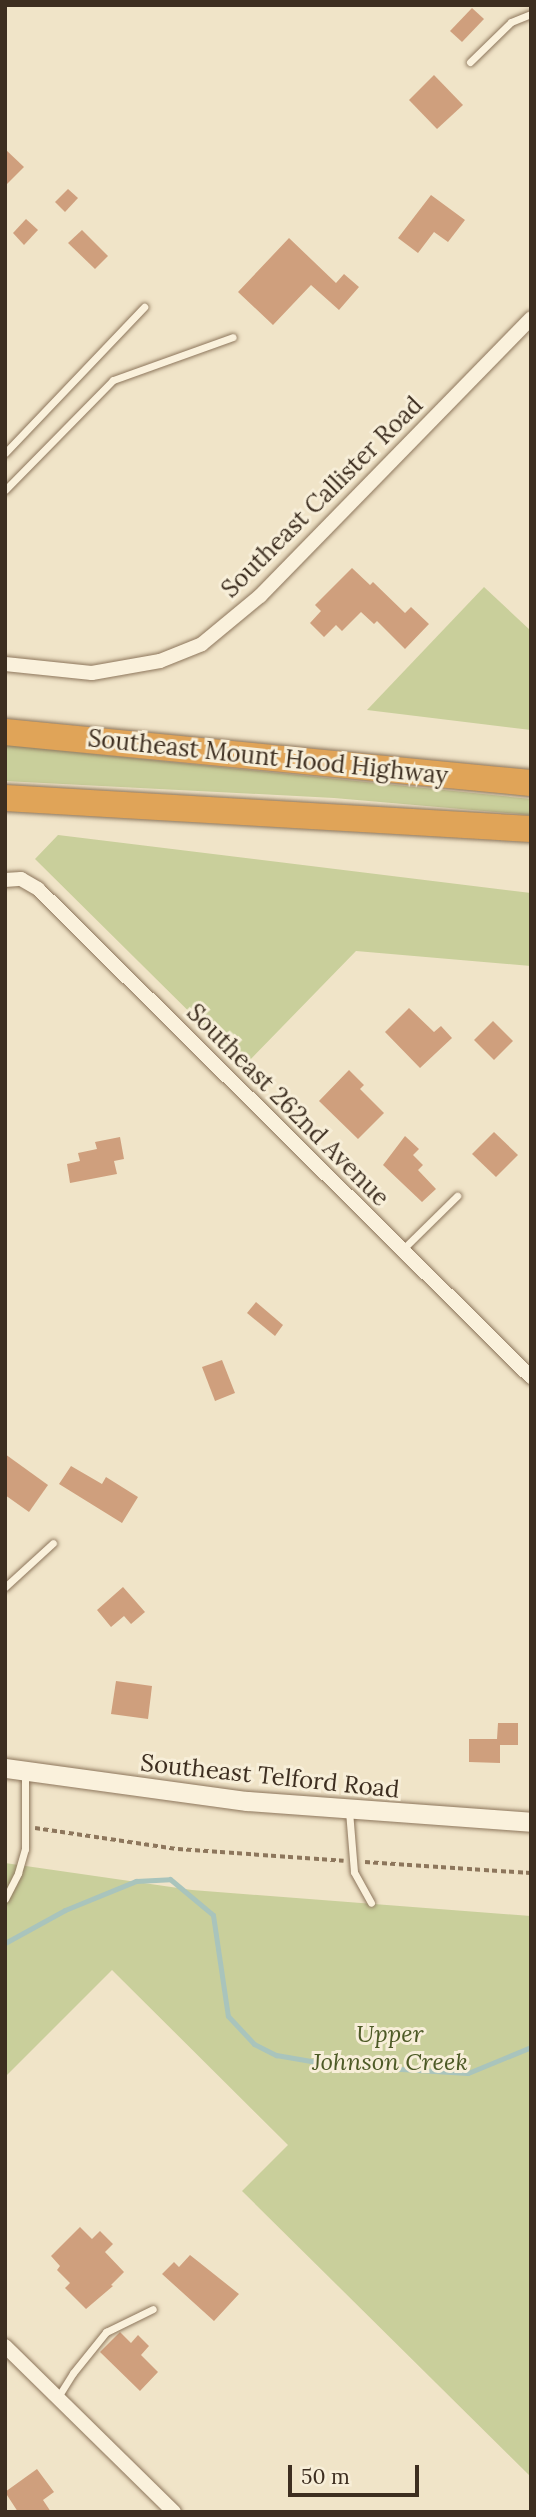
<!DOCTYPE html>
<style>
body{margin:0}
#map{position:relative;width:536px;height:2517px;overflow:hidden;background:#f0e4c8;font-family:Lora,serif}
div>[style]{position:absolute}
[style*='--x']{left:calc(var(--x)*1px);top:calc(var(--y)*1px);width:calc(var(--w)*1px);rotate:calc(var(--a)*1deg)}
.green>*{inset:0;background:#c9cf9b}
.stream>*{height:5px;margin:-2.5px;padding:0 2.5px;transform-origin:2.5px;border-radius:2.5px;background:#a9c4bc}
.building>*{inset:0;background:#cf9f7d}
.path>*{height:3.5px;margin-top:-1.75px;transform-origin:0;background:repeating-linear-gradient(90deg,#8d765c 0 5px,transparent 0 8.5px)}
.roads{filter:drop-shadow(0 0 2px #8d765c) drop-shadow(0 0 2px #8d765c)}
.lane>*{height:7px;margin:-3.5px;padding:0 3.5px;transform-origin:3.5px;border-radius:3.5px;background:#faf1dc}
.street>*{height:14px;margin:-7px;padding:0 7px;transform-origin:7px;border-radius:7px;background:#faf1dc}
.secondary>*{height:19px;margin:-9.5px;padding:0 9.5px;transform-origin:9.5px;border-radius:9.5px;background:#faf1dc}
.highway>*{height:26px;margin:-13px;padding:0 13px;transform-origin:13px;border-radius:13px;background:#e0a458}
span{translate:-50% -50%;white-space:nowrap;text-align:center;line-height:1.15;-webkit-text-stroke:6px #f7eed8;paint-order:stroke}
.street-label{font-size:24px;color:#3d2e20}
.park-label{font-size:24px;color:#4d5a26;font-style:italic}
.frame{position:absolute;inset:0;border:7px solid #3d2e20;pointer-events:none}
.scale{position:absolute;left:288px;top:2465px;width:131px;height:32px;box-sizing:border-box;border:4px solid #3d2e20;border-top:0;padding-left:9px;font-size:21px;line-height:24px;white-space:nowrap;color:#3d2e20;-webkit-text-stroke:5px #f7eed8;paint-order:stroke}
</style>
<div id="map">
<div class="green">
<i style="clip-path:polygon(484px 587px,531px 631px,531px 730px,367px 710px)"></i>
<i style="clip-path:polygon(5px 745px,531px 799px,531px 815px,334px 798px,5px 781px)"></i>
<i style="clip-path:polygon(58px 835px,531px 893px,531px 966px,356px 951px,244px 1066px,35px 859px)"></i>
<i style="clip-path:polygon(5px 1863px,192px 1890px,531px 1916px,531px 2477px,242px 2191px,288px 2145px,112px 1970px,5px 2077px)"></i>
</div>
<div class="stream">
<i style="--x:5;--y:1943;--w:68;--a:-28.8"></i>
<i style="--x:65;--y:1910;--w:77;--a:-22.2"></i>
<i style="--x:136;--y:1881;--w:34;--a:-3"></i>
<i style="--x:170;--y:1879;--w:56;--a:39.9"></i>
<i style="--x:213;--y:1915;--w:102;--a:81.6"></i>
<i style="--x:228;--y:2016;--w:38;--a:47"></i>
<i style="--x:254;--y:2044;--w:25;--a:27"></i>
<i style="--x:276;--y:2055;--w:59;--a:9.8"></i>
<i style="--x:334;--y:2065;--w:134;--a:3.4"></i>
<i style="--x:468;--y:2073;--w:68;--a:-22.4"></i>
</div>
<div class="building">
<i style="clip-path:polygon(472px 8px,484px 19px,462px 42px,450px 31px)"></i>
<i style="clip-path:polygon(434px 75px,463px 105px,437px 129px,409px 100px)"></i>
<i style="clip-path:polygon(5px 149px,24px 167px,5px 186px)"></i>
<i style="clip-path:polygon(68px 189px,78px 198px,65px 212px,55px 202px)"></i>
<i style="clip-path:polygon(431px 195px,465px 220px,448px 242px,434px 232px,418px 253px,398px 238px)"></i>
<i style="clip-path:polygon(26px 219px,38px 230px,24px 245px,13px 233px)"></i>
<i style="clip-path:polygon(82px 230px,108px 256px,95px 269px,68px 243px)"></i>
<i style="clip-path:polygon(289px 238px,336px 283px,344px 274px,359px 287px,339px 310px,311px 285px,273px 325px,238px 292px)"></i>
<i style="clip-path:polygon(352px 568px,370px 585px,373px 582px,405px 613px,411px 607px,429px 624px,405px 649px,377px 621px,374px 624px,361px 612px,342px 631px,336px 625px,324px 637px,310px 623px,321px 611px,315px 605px)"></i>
<i style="clip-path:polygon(409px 1008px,434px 1032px,441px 1026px,452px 1038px,420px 1068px,385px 1032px)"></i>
<i style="clip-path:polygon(493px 1021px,513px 1041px,494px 1060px,474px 1040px)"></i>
<i style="clip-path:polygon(349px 1070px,364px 1085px,360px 1089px,384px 1113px,358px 1139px,319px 1101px)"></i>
<i style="clip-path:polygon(494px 1132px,518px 1155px,496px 1177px,472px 1154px)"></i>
<i style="clip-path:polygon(405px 1136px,419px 1149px,413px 1155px,423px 1165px,418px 1170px,436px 1189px,422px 1202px,383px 1165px)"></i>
<i style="clip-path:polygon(120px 1137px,124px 1159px,114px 1161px,117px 1174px,70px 1183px,67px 1164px,80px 1161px,78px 1153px,97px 1149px,95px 1142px)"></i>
<i style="clip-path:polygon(256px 1302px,283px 1325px,275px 1336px,247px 1313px)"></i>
<i style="clip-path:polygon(222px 1360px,235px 1393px,215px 1401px,202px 1367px)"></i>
<i style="clip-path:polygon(5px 1454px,48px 1485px,29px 1512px,5px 1495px)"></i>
<i style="clip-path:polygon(71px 1466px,102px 1484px,106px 1477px,138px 1497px,122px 1523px,59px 1484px)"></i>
<i style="clip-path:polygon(123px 1587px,145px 1612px,131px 1624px,124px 1616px,111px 1627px,97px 1610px)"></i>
<i style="clip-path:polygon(116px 1681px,152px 1686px,148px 1719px,111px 1714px)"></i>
<i style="clip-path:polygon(498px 1723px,518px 1723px,518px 1745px,500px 1745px,500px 1763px,469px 1762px,469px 1739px,497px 1739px)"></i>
<i style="clip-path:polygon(80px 2227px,92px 2239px,100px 2231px,113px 2244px,105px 2252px,124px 2272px,111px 2285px,113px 2286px,86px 2309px,65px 2288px,70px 2283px,57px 2270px,60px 2266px,51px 2256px)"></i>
<i style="clip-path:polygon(190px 2255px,239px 2294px,214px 2321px,162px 2274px,174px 2262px,179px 2267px)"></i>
<i style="clip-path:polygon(120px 2332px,131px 2343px,138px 2335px,149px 2346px,141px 2355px,158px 2372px,140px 2391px,100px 2352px)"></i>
<i style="clip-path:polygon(37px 2469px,54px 2492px,43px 2500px,51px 2512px,18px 2512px,5px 2492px)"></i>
</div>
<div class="path">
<i style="--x:35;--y:1828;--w:145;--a:8.4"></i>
<i style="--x:178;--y:1849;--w:166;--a:4.1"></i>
<i style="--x:365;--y:1862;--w:166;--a:3.8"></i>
</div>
<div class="roads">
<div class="lane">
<i style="--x:470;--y:62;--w:57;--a:-44.3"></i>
<i style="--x:511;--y:22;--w:22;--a:-22"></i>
<i style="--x:5;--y:453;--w:202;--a:-46.4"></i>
<i style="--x:5;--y:490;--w:154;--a:-45.5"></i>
<i style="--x:113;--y:380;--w:127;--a:-19.7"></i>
<i style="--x:403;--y:1249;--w:76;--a:-44.5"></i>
<i style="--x:5;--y:1587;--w:65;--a:-42.5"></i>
<i style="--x:349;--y:1811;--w:61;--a:85.3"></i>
<i style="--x:354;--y:1872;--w:35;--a:61"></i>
<i style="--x:5;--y:1899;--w:29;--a:-63"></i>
<i style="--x:18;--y:1873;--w:25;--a:-74"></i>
<i style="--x:25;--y:1849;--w:77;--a:-90"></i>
<i style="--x:58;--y:2397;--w:28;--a:-58"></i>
<i style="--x:73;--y:2373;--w:53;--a:-51.2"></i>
<i style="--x:106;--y:2332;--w:52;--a:-26.1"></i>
</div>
<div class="street">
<i style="--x:5;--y:664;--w:87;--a:5.9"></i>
<i style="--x:92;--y:673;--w:69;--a:-10"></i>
<i style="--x:160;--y:661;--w:45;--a:-22"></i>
<i style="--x:202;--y:644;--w:75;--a:-39.6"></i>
<i style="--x:260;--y:596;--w:388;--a:-45.7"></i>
<i style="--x:5;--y:880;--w:16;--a:-4"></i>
<i style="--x:21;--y:879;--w:20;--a:30"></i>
<i style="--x:38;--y:889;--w:694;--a:44.71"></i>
<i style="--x:5;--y:2346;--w:237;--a:44.5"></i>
</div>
<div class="secondary">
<i style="--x:5;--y:1768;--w:244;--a:7.8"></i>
<i style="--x:247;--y:1801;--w:285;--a:4.2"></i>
</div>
<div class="highway">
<i style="--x:5;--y:732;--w:528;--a:5.54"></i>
<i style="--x:5;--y:798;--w:527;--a:3.37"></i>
</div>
</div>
<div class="street-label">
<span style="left:322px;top:497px;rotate:-45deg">Southeast Callister Road</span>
<span style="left:268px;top:757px;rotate:6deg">Southeast Mount Hood Highway</span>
<span style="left:288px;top:1105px;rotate:45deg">Southeast 262nd Avenue</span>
<span style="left:270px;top:1776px;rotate:6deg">Southeast Telford Road</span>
</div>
<div class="park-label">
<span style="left:390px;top:2048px">Upper<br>Johnson Creek</span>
</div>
<div class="frame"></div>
<div class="scale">50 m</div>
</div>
